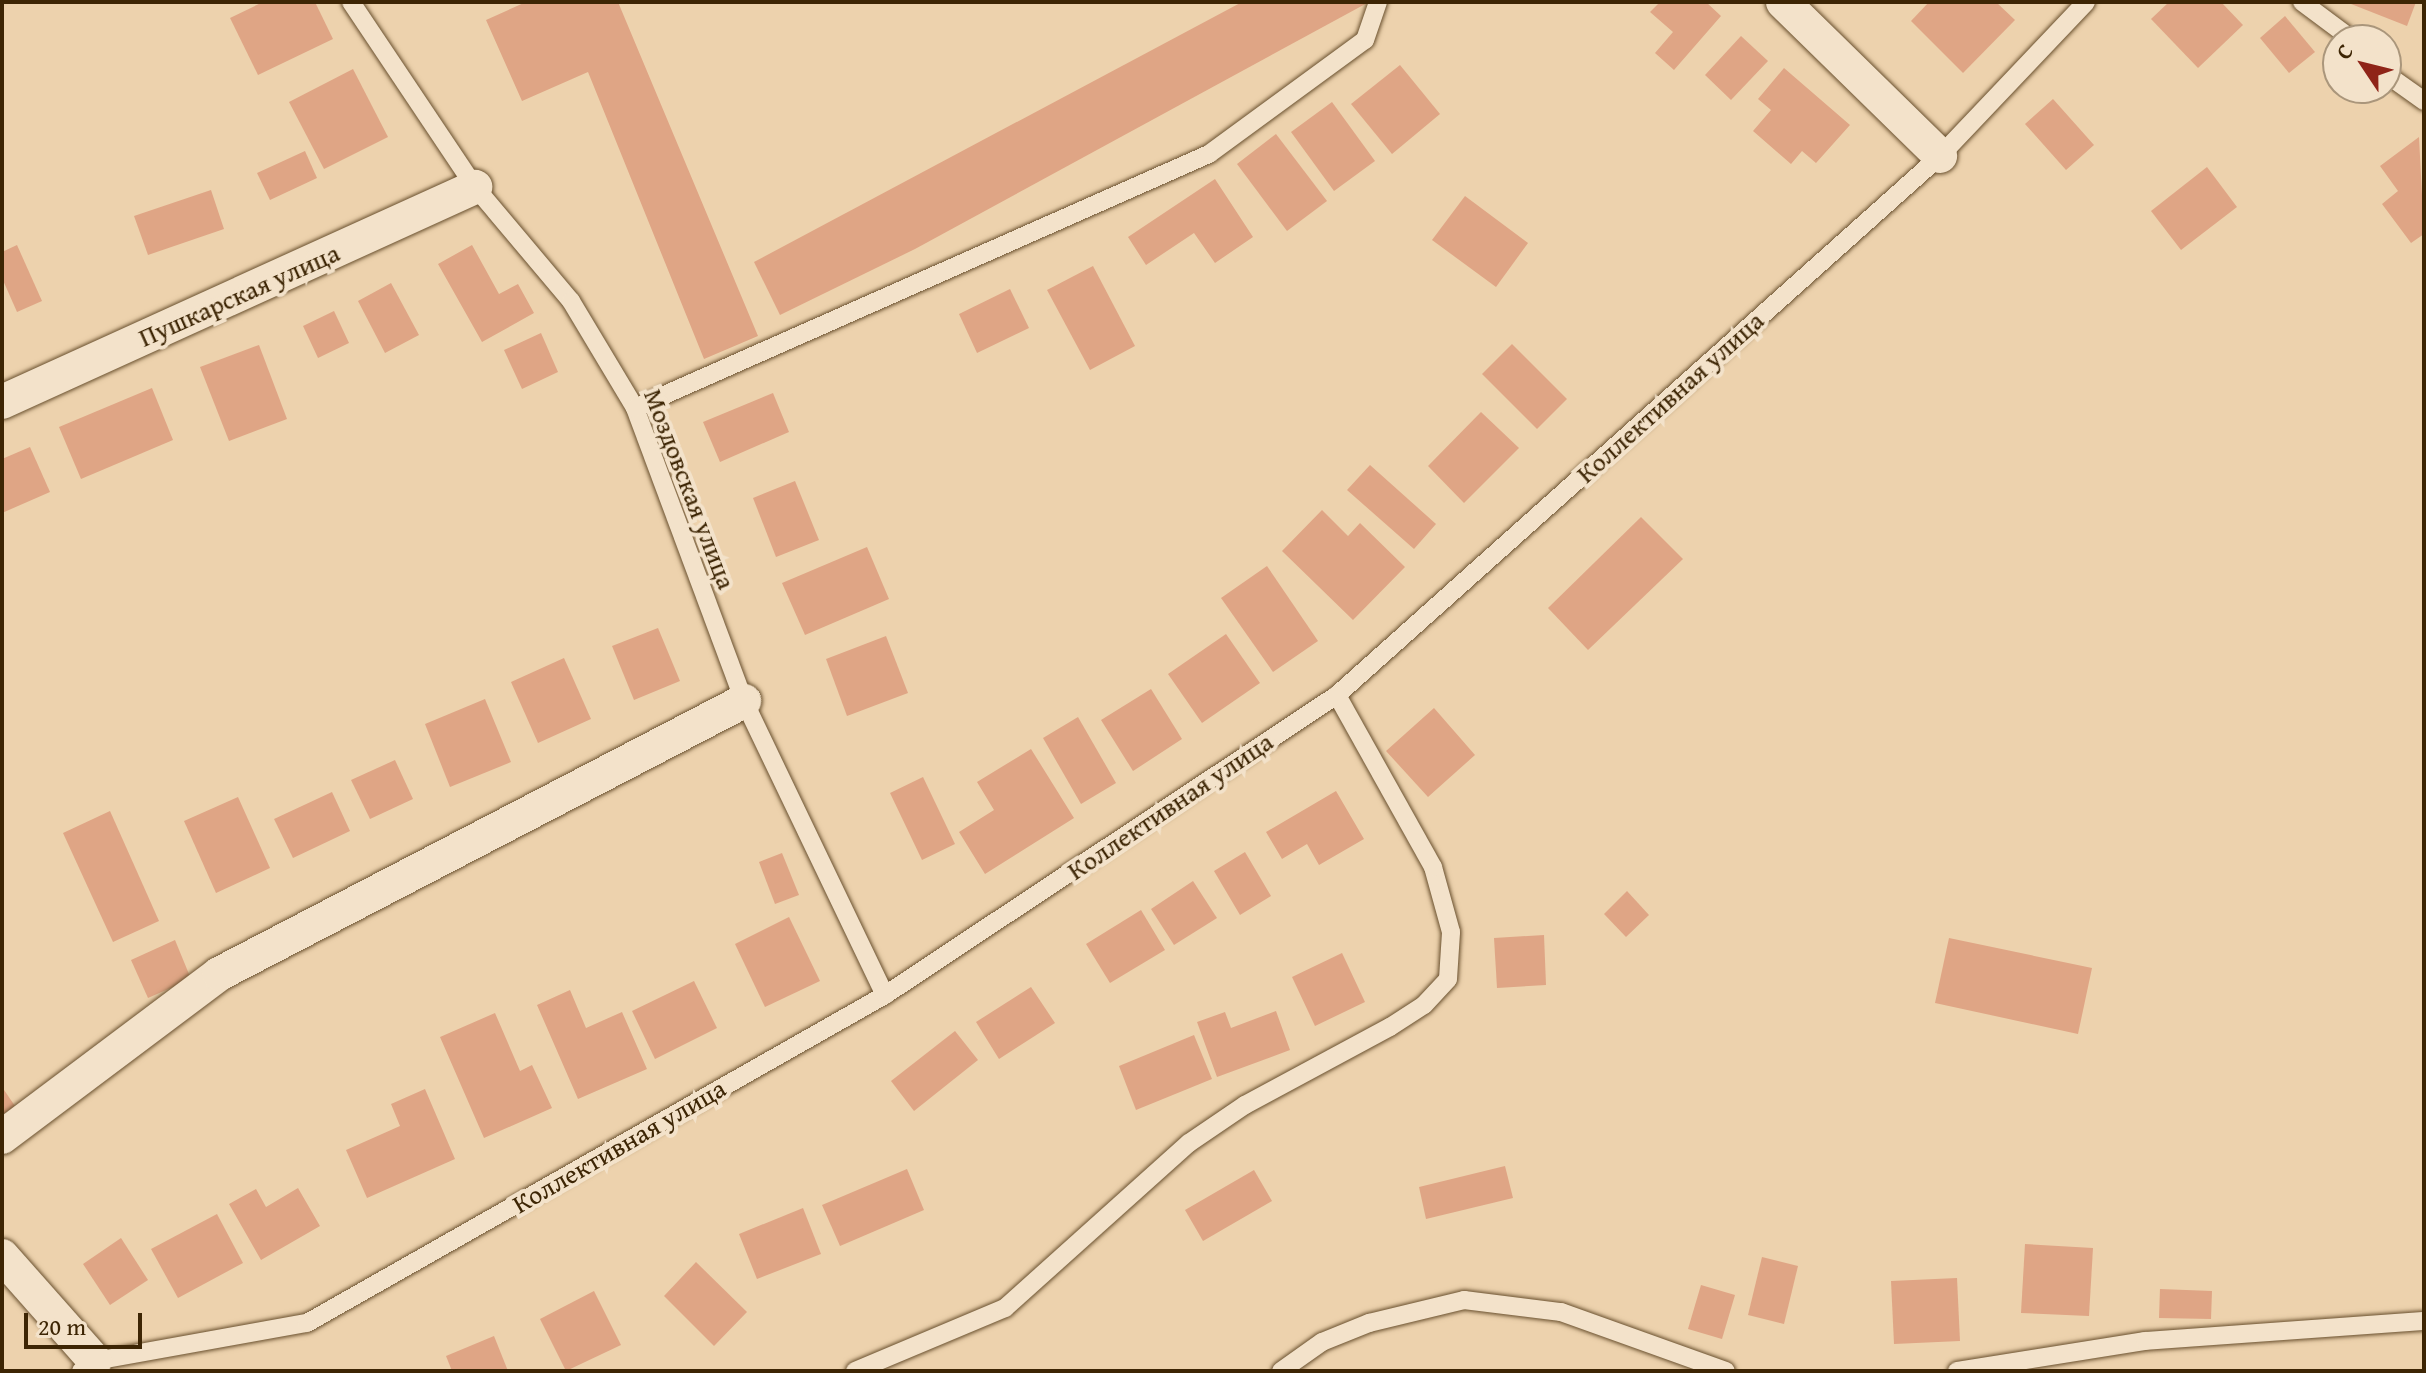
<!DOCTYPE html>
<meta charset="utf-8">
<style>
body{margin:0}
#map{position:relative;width:2426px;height:1373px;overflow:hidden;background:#edd2ad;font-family:"Gentium Book Plus",serif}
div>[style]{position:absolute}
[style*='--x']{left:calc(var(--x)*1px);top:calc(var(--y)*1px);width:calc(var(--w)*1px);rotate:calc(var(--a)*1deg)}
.building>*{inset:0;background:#dfa585}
.roads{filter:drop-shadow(0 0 2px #69502e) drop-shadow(0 0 2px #69502e)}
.service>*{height:18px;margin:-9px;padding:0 9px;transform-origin:9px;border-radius:9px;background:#f3e2ca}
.minor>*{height:34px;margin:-17px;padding:0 17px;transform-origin:17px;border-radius:17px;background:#f3e2ca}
span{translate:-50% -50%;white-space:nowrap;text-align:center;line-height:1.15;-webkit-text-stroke:8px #f3e2ca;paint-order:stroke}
.street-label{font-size:26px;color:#3d2504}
.frame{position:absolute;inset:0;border:4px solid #3d2504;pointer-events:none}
.north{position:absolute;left:2322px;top:24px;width:80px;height:80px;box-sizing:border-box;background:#f3e2ca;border:2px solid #aa967b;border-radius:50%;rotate:305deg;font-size:22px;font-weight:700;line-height:32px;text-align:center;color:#3d2504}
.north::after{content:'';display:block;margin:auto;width:28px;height:36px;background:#8f2418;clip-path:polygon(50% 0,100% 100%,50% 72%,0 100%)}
.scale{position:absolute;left:24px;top:1313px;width:118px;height:36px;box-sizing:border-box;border:4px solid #3d2504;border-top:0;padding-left:10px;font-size:24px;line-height:28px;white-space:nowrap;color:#3d2504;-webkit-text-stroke:6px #f3e2ca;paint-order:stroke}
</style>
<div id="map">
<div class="building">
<i style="clip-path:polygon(263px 2px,315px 2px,333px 39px,258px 75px,230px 18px)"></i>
<i style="clip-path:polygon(526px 2px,618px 2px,758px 336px,704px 359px,588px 72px,522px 101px,486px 20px)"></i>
<i style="clip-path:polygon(1369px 2px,915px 249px,780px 315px,754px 262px,1242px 2px)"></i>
<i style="clip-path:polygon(1660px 2px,1706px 2px,1721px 16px,1674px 70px,1655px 53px,1673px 32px,1650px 12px)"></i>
<i style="clip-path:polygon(1929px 2px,1996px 2px,2015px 20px,1963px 73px,1911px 21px)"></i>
<i style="clip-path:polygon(2169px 2px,2221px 2px,2243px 25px,2198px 68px,2151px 19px)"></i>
<i style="clip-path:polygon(2346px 2px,2416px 2px,2407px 26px)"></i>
<i style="clip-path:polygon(2285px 16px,2315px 52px,2289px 73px,2260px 38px)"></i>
<i style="clip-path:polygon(1741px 36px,1768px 61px,1731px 100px,1705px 75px)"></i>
<i style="clip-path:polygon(1400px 65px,1440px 114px,1392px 154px,1351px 104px)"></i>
<i style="clip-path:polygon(1784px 68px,1850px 125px,1816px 163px,1802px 151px,1791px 164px,1753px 131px,1771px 110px,1758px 99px)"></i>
<i style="clip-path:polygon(353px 69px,388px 137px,324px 169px,289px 102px)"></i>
<i style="clip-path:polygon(2053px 99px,2094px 145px,2066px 170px,2025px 124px)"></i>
<i style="clip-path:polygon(1332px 102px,1375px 161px,1334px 191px,1291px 132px)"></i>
<i style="clip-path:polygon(1276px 134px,1327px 201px,1287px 231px,1237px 164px)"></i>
<i style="clip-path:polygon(2419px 137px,2424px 234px,2411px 243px,2382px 204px,2398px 191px,2380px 166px)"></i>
<i style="clip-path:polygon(305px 151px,317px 178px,270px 200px,257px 173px)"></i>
<i style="clip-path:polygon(2207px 167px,2237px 207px,2181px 250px,2151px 211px)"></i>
<i style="clip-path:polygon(1215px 179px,1253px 237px,1215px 263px,1194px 233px,1146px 265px,1128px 237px)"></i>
<i style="clip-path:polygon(211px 190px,224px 229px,148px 255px,134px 216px)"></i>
<i style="clip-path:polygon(1465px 196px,1528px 243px,1496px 287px,1432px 240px)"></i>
<i style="clip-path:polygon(17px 245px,42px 301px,17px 312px,2px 278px,2px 252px)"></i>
<i style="clip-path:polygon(472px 245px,499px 294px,518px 284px,534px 313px,482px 342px,438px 264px)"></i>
<i style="clip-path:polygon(1093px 266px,1135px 346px,1090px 370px,1047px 290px)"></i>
<i style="clip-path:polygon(391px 283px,419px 335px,385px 353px,358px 301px)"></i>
<i style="clip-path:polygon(1010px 289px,1029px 328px,977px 353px,959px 314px)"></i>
<i style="clip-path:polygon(334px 311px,349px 343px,318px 358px,303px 326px)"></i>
<i style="clip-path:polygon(541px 333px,558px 372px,522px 389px,504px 350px)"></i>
<i style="clip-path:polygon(1512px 344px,1567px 399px,1537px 429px,1482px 374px)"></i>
<i style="clip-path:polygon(259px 345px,287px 419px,229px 441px,200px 367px)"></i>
<i style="clip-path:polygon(152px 388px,173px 440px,81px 479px,59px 427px)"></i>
<i style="clip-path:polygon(773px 393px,789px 432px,720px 462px,703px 422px)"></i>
<i style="clip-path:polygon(1481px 412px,1519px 448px,1464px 503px,1428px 466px)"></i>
<i style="clip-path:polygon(30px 447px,50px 492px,2px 513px,2px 459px)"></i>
<i style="clip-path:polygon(1370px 465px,1436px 524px,1414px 549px,1347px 490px)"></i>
<i style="clip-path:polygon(795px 481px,819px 540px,776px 557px,753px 498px)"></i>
<i style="clip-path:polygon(1322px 510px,1348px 536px,1360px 523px,1405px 567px,1353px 620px,1282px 551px)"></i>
<i style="clip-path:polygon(1641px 517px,1683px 559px,1588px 650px,1548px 608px)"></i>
<i style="clip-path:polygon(867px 547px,889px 599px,805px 635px,782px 583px)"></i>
<i style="clip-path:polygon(1267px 566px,1318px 641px,1273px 672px,1221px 598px)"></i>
<i style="clip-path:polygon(658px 628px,680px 681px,634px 700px,612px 646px)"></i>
<i style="clip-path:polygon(1226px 634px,1260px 683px,1202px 723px,1168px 674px)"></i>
<i style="clip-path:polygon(886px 636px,908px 693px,847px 716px,826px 659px)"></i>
<i style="clip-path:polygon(564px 658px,591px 719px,538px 743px,511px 682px)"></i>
<i style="clip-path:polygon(1151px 689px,1182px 739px,1133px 771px,1101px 720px)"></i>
<i style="clip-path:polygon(485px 699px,511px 762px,450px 787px,425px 724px)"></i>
<i style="clip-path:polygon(1434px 708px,1475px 755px,1428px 797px,1386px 751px)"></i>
<i style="clip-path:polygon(1078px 717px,1116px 783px,1081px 804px,1043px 738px)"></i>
<i style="clip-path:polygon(1031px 749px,1074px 818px,985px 874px,959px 832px,994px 810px,977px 782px)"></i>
<i style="clip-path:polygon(395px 760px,413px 799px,370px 819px,351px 780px)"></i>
<i style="clip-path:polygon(923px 777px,955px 844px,922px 860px,890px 793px)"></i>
<i style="clip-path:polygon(1336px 791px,1364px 839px,1319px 865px,1307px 844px,1282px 859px,1266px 832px)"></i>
<i style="clip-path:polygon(332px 792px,350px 831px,293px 858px,274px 819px)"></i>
<i style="clip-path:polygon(238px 797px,270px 868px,216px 893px,184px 821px)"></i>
<i style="clip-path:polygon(110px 811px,159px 921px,113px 942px,63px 833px)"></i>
<i style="clip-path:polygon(1245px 852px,1271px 896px,1240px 915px,1214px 871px)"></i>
<i style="clip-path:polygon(782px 853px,799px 895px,775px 904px,759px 862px)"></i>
<i style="clip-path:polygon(1193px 881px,1217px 918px,1174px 945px,1151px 909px)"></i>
<i style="clip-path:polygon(1627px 891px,1649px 915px,1626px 937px,1604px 914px)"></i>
<i style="clip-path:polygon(1141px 910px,1165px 950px,1110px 983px,1086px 944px)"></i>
<i style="clip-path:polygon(789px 917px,820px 981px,765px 1007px,735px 944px)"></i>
<i style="clip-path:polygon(1544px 935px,1546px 985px,1497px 988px,1494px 938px)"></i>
<i style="clip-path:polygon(1949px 938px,2092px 968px,2078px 1034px,1935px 1003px)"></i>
<i style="clip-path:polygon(175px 940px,191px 979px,148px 998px,131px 960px)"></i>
<i style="clip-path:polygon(1342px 953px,1365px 1002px,1315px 1026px,1292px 977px)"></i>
<i style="clip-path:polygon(694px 981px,717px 1028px,655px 1059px,632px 1011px)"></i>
<i style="clip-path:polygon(1031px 987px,1055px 1023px,999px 1059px,976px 1022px)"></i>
<i style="clip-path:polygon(570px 990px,586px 1028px,622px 1012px,647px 1069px,578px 1099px,537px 1005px)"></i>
<i style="clip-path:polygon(1276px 1011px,1290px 1050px,1217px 1077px,1197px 1022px,1225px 1012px,1231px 1028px)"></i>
<i style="clip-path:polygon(495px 1013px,520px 1071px,532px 1065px,552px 1108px,484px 1138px,440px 1037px)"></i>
<i style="clip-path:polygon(955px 1031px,978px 1060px,914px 1111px,891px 1081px)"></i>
<i style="clip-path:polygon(1194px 1035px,1212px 1079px,1136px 1110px,1119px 1066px)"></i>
<i style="clip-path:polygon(2px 1087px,15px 1106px,2px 1115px)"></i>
<i style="clip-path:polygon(425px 1089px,455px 1159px,367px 1198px,346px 1150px,400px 1126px,391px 1104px)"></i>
<i style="clip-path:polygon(1505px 1166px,1513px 1198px,1426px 1219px,1419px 1187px)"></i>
<i style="clip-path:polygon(907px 1169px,924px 1210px,840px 1246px,822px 1205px)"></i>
<i style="clip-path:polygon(1254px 1170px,1272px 1201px,1203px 1241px,1185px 1210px)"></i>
<i style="clip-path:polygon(298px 1188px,320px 1226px,261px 1260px,229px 1204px,256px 1189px,266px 1207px)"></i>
<i style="clip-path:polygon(803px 1208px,821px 1254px,757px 1279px,739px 1234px)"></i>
<i style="clip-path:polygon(217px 1214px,243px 1263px,178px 1298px,151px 1249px)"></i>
<i style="clip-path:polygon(121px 1238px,148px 1280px,110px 1305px,83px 1264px)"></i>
<i style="clip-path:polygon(2025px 1244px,2093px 1248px,2089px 1316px,2021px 1313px)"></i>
<i style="clip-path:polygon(1762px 1257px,1798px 1266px,1784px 1324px,1748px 1315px)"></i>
<i style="clip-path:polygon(696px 1262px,747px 1312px,714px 1346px,664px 1296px)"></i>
<i style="clip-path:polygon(1957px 1278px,1960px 1341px,1894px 1344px,1891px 1281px)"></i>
<i style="clip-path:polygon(1701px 1285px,1735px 1295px,1722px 1339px,1688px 1329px)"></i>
<i style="clip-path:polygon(2160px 1289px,2212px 1291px,2211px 1319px,2159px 1318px)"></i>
<i style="clip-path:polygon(594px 1291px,621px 1345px,566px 1371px,540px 1319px)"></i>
<i style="clip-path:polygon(494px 1336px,508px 1371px,452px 1371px,446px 1356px)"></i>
</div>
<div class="roads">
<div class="service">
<i style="--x:351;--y:2;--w:223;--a:56.2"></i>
<i style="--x:475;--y:187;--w:149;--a:49.9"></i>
<i style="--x:571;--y:301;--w:125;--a:59.1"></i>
<i style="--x:635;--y:408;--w:313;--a:69.6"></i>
<i style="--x:744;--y:701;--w:326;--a:64.4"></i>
<i style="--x:2302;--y:2;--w:64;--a:36.7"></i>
<i style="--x:2386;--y:74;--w:47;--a:35.4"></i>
<i style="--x:635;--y:408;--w:628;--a:-23.87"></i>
<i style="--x:1209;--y:154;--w:193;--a:-36.2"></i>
<i style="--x:1365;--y:40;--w:40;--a:-71.1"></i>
<i style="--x:81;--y:1371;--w:17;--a:-36"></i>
<i style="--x:95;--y:1361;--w:215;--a:-10.2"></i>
<i style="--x:307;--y:1323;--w:665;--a:-29.57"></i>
<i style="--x:885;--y:995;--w:542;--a:-33.57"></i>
<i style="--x:1337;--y:695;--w:809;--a:-41.79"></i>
<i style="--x:1940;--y:156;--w:212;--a:-46.5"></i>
<i style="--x:855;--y:1371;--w:163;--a:-22.8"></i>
<i style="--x:1005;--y:1308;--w:247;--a:-41.9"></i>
<i style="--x:1189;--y:1143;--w:68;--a:-34.2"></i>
<i style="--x:1245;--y:1105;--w:165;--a:-28.3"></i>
<i style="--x:1390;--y:1027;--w:40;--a:-32.9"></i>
<i style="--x:1424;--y:1005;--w:35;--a:-47"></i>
<i style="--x:1448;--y:979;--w:47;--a:-86.3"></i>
<i style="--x:1451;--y:932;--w:67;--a:-105.5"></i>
<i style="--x:1433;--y:867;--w:197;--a:-119.2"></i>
<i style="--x:1281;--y:1371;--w:50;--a:-35.3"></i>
<i style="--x:1322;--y:1342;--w:51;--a:-22"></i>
<i style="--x:1369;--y:1323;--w:98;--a:-13.6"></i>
<i style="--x:1464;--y:1300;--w:98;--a:7.1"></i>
<i style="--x:1561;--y:1312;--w:175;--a:19.7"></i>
<i style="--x:1957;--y:1371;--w:190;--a:-9.1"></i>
<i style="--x:2145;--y:1341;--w:280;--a:-4.1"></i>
</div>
<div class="minor">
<i style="--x:1783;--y:2;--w:220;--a:44.4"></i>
<i style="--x:2;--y:402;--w:520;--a:-24.44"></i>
<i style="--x:2;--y:1137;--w:271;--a:-36.9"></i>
<i style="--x:219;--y:974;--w:592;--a:-27.47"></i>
<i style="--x:2;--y:1256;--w:140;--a:48.5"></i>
</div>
</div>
<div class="street-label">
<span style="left:239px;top:295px;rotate:-24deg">Пушкарская улица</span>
<span style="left:1670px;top:397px;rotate:-42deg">Коллективная улица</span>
<span style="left:690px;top:489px;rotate:69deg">Моздовская улица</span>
<span style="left:1170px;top:806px;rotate:-34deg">Коллективная улица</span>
<span style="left:619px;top:1146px;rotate:-30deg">Коллективная улица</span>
</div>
<div class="frame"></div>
<div class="north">С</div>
<div class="scale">20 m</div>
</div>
